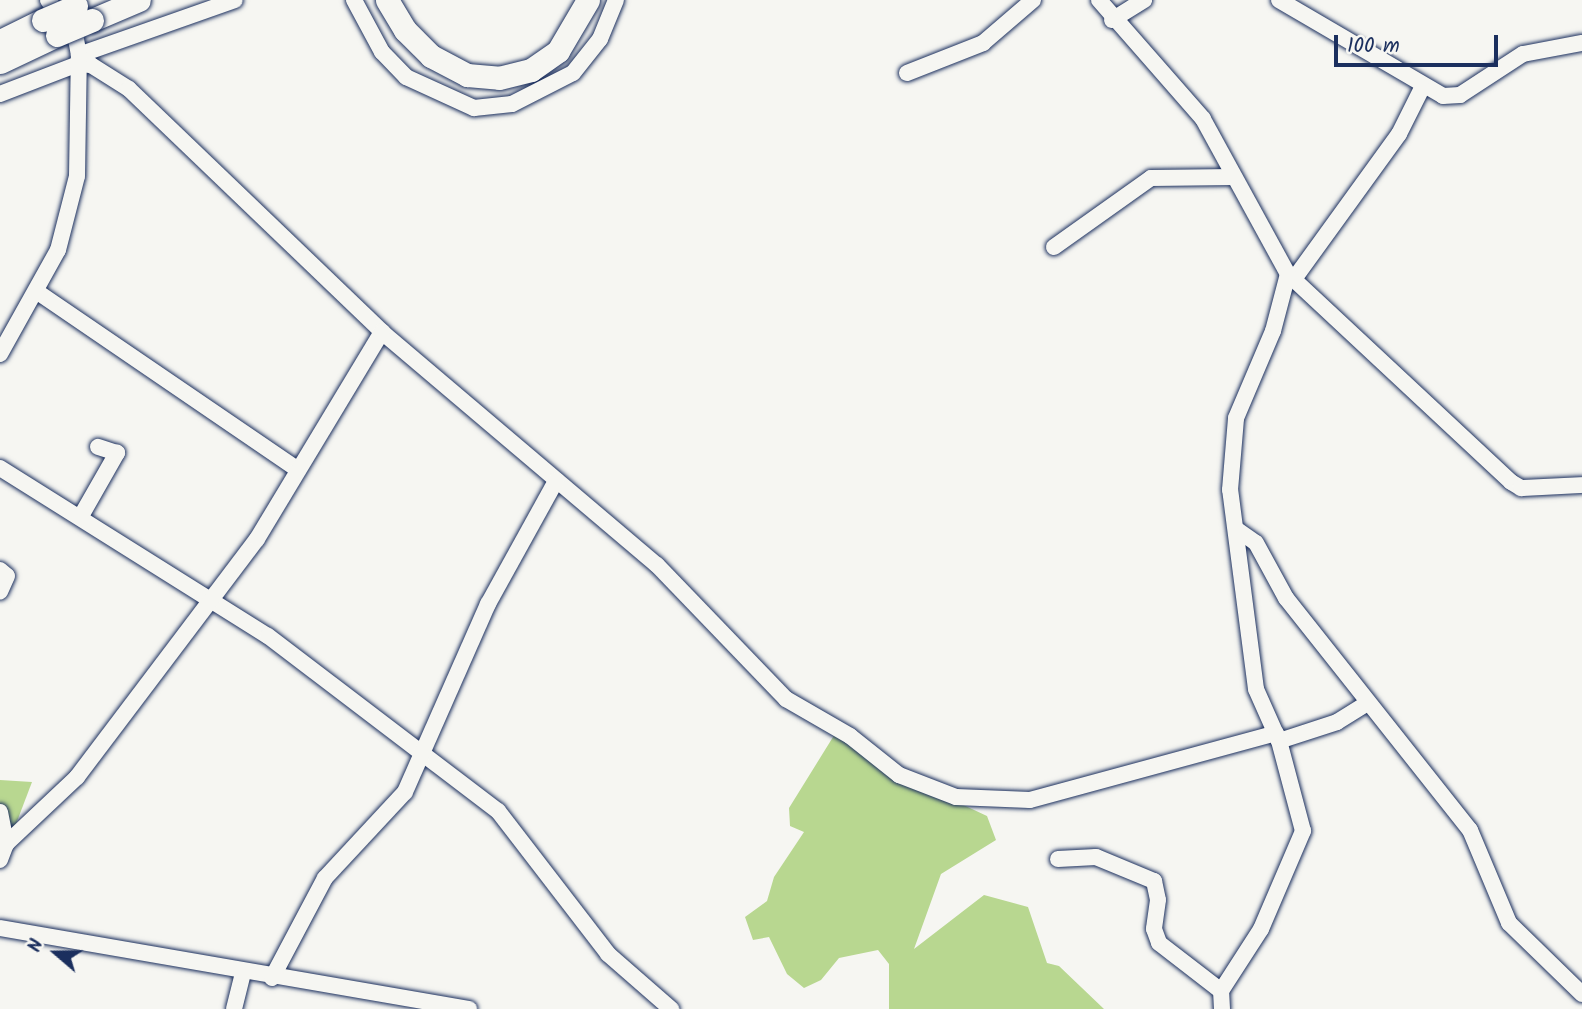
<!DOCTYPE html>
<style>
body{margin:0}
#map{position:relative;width:1582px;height:1009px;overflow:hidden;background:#f6f6f2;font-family:Kalam,sans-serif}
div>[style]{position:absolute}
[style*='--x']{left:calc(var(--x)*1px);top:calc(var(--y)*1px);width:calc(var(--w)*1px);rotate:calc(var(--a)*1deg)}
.green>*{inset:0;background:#b8d790}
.roads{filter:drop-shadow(0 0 2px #1b2f5e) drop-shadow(0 0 2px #1b2f5e)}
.minor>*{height:16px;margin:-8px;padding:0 8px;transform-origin:8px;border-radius:8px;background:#f6f6f2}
.highway>*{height:23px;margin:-11.5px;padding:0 11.5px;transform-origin:11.5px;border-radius:11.5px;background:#f6f6f2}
.bridges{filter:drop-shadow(0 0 2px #1b2f5e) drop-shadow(0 0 2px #1b2f5e)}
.highway-bridge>*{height:23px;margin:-11.5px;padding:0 11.5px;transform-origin:11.5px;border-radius:11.5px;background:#f6f6f2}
span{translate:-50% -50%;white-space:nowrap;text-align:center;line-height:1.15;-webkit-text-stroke:5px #f6f6f2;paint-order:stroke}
.north{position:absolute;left:21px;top:918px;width:70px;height:70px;-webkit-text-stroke:5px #f6f6f2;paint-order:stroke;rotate:290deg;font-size:19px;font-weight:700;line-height:28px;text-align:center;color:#1b2f5e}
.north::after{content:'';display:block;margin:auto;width:24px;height:32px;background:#1b2f5e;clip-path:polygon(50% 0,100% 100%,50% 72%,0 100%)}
.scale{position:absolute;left:1334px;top:35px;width:164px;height:32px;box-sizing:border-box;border:4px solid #1b2f5e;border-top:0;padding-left:9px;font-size:21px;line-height:24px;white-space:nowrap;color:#1b2f5e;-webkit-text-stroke:5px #f6f6f2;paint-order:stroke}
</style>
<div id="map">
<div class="green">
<i style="clip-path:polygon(838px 729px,899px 775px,987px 816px,996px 840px,941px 874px,914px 949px,984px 895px,1028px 907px,1047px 963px,1059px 966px,1104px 1009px,889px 1009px,889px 964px,878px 950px,839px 958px,821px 980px,804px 988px,787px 974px,769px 937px,753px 940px,745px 917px,767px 901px,774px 877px,804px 832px,790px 826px,789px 808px)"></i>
<i style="clip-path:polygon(0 780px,32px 782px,0 866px)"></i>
</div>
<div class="roads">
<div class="minor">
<i style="--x:354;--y:0;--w:59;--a:61.7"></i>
<i style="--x:382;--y:52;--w:35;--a:46"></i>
<i style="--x:406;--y:77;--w:75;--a:24.5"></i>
<i style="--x:474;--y:108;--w:38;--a:-6"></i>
<i style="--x:512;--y:104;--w:68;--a:-26.9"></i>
<i style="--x:573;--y:73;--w:43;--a:-51.5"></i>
<i style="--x:600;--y:39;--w:42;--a:-67.7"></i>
<i style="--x:1099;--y:0;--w:158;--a:48.8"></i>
<i style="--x:1203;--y:119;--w:177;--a:61.3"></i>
<i style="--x:1288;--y:274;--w:305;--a:43"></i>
<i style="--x:1511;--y:482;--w:12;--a:31"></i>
<i style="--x:1521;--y:488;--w:61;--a:-2.8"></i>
<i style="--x:1279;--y:0;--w:190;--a:30.3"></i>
<i style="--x:1443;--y:96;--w:17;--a:-3"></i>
<i style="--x:1460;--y:95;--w:75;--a:-33.1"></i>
<i style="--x:1523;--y:54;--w:60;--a:-10.6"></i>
<i style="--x:1112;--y:20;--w:38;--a:-32"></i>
<i style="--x:79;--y:55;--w:165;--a:-19.4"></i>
<i style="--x:907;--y:73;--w:82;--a:-21.5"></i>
<i style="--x:983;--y:43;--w:66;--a:-40.7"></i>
<i style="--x:0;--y:94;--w:84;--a:-21"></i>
<i style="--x:78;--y:64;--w:13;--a:4"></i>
<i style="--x:91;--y:65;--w:45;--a:32.3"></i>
<i style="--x:129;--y:89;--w:351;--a:43.8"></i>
<i style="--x:382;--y:332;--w:360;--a:40.3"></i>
<i style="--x:657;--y:565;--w:186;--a:46.1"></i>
<i style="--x:786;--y:699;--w:74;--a:30"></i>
<i style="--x:850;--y:736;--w:63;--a:38.5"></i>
<i style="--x:899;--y:775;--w:61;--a:21.1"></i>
<i style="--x:956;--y:797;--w:74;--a:2.3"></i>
<i style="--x:1030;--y:800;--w:255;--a:-15.2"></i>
<i style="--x:1054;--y:247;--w:119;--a:-35.4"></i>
<i style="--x:1151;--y:178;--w:83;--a:-0.7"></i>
<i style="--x:1294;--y:279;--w:179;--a:-54.1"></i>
<i style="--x:1399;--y:134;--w:51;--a:-63.4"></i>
<i style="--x:36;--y:291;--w:316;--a:34.3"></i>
<i style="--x:0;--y:354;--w:119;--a:-60.9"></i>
<i style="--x:58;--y:250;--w:76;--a:-75.6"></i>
<i style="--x:77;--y:176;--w:121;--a:-89.1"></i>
<i style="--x:79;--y:55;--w:16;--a:-101"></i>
<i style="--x:76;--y:39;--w:48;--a:-125.7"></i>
<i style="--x:0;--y:468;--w:316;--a:32.1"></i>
<i style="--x:268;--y:636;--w:289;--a:37.3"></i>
<i style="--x:498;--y:811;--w:180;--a:52.4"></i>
<i style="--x:608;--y:954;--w:84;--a:41.1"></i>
<i style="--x:81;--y:516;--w:73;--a:-60.3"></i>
<i style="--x:117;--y:453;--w:20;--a:-162"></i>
<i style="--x:1236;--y:529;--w:24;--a:35"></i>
<i style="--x:1256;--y:543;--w:63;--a:61.4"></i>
<i style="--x:1286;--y:598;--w:296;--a:51.6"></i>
<i style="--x:1470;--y:830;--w:101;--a:67.2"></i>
<i style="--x:1509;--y:923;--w:102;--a:44.2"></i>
<i style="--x:0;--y:570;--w:9;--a:41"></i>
<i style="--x:7;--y:576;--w:17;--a:114"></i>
<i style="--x:1279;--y:741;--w:61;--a:-18.1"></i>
<i style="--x:1337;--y:722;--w:36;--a:-32"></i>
<i style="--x:0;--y:812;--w:33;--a:79"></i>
<i style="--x:6;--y:844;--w:17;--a:111"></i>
<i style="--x:6;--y:844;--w:98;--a:-43.3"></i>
<i style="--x:77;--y:777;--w:298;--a:-52.9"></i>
<i style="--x:257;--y:539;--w:242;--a:-58.9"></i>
<i style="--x:1058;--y:859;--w:38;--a:-3"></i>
<i style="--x:1096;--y:857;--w:63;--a:22.5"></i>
<i style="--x:1154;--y:881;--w:19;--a:78"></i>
<i style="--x:1158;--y:900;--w:29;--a:98"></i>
<i style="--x:1154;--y:929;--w:15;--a:70"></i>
<i style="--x:1159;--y:943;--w:78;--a:37.7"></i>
<i style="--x:0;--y:928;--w:476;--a:9.8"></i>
<i style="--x:272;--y:978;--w:113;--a:-62.1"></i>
<i style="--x:325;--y:878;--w:117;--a:-47.1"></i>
<i style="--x:405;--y:792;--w:206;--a:-66.2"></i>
<i style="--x:488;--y:604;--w:141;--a:-61.1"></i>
<i style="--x:234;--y:1009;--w:36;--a:-76"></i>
<i style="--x:1222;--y:1009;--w:18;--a:-93"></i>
<i style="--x:1221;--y:991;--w:74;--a:-57.2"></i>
<i style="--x:1261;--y:929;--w:107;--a:-66.8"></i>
<i style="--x:1303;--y:831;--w:93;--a:-104.9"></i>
<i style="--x:1279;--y:741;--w:57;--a:-113.9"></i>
<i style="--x:1256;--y:689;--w:201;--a:-97.4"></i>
<i style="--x:1230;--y:490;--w:72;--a:-85.2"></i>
<i style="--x:1236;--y:418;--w:95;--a:-67"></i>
<i style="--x:1273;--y:331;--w:59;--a:-75.3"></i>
</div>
<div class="highway">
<i style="--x:387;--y:0;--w:35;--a:59"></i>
<i style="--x:405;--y:30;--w:37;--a:45"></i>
<i style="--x:431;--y:56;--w:41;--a:27.8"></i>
<i style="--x:467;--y:75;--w:32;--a:5"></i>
<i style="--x:499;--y:78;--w:33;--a:-14"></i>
<i style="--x:531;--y:70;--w:33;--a:-35"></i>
<i style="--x:558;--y:51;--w:59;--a:-59.5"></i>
<i style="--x:92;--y:20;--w:51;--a:-23.1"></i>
<i style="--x:0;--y:41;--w:48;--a:-26"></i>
<i style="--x:0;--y:62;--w:63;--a:-25.3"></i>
</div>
</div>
<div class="bridges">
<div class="highway-bridge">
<i style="--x:43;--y:20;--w:36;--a:-23"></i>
<i style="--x:57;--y:35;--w:38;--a:-23"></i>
</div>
</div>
<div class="north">N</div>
<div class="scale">100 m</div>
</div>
